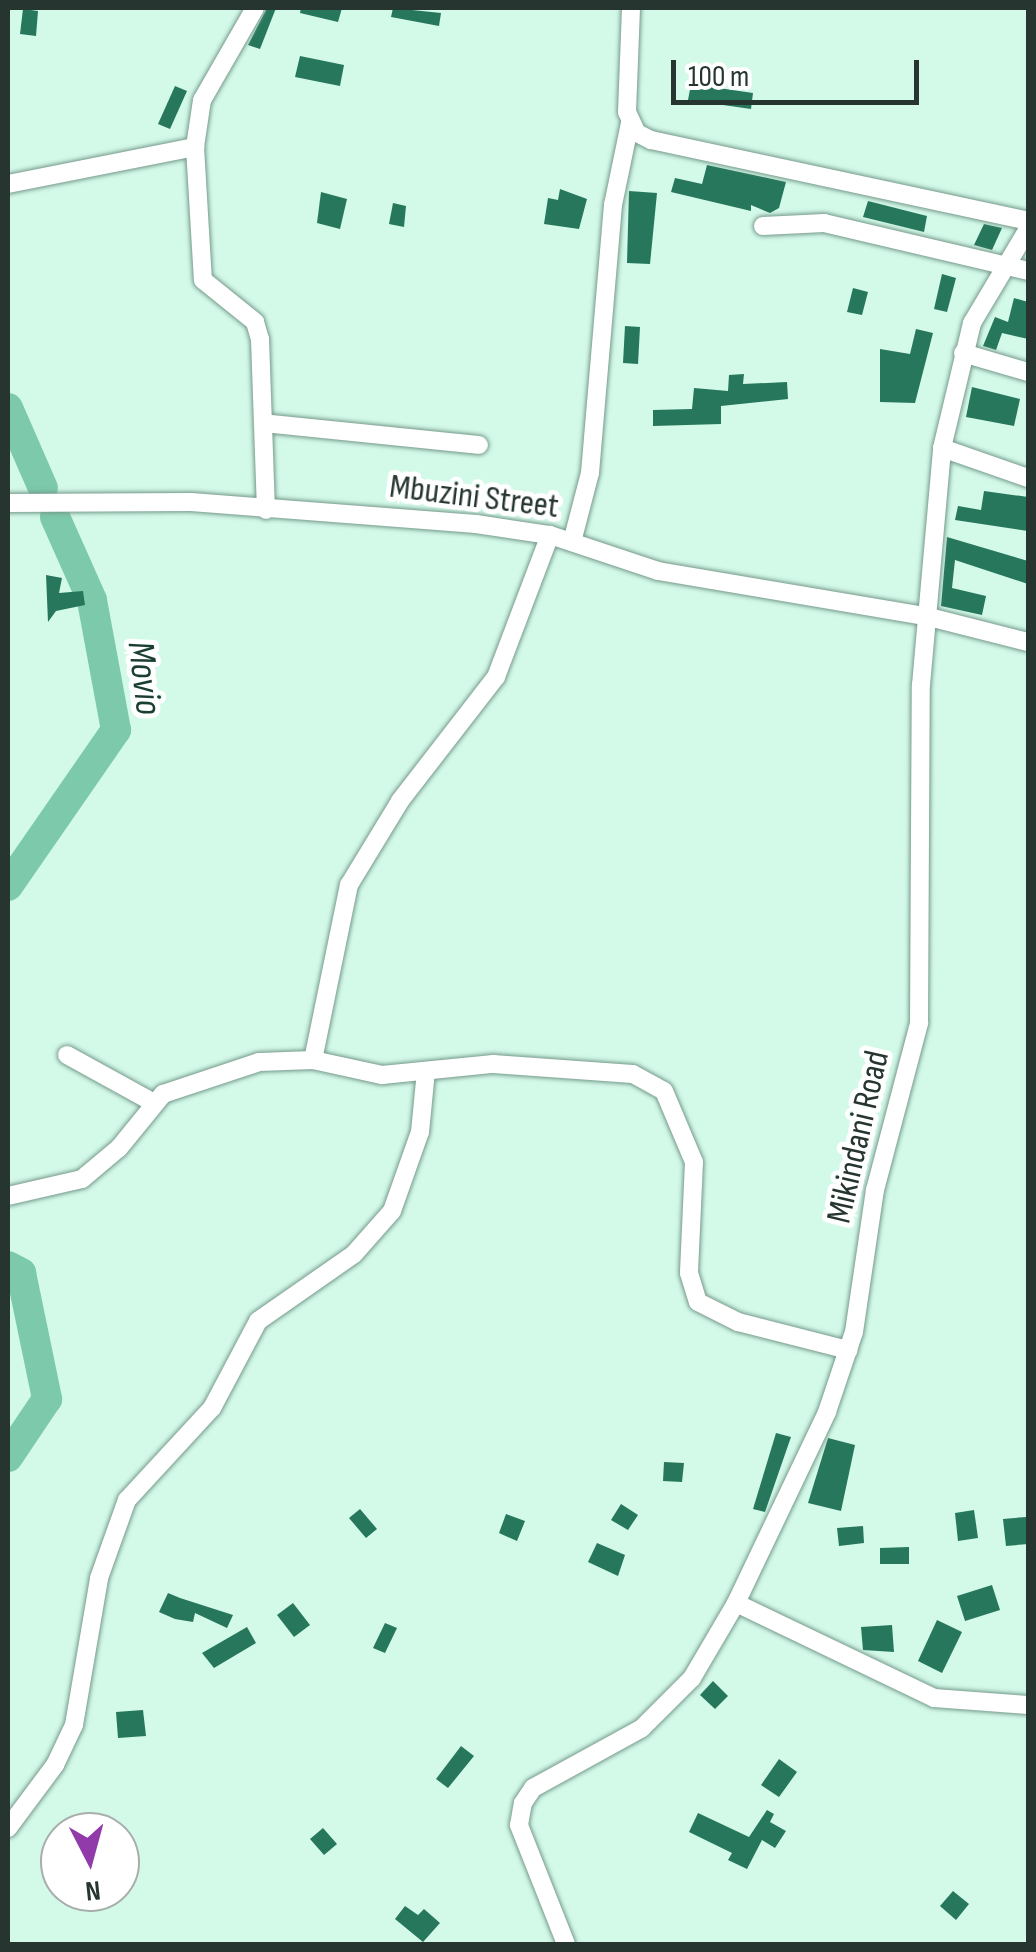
<!DOCTYPE html>
<style>
body{margin:0}
#map{position:relative;width:1036px;height:1952px;overflow:hidden;background:#d3f9e9;font-family:"Sofia Sans Condensed",sans-serif}
div>[style]{position:absolute}
[style*='--x']{left:calc(var(--x)*1px);top:calc(var(--y)*1px);width:calc(var(--w)*1px);rotate:calc(var(--a)*1deg)}
.river>*{height:30px;margin:-15px;padding:0 15px;transform-origin:15px;border-radius:15px;background:#7cc9ab}
.building>*{inset:0;background:#26775c}
.roads{filter:drop-shadow(0 0 2px #769a8b) drop-shadow(0 0 2px #769a8b)}
.minor>*{height:18px;margin:-9px;padding:0 9px;transform-origin:9px;border-radius:9px;background:#fff}
span{translate:-50% -50%;white-space:nowrap;text-align:center;line-height:1.15;-webkit-text-stroke:10px #fff;paint-order:stroke}
.street-label{font-size:35px;color:#26352f}
.water-label{font-size:38px;color:#1a3e31;font-style:italic}
.frame{position:absolute;inset:0;border:10px solid #26352f;pointer-events:none}
.north{position:absolute;left:40px;top:1812px;width:100px;height:100px;box-sizing:border-box;background:#fff;border:2px solid #a8aeac;border-radius:50%;rotate:174deg;font-size:28px;font-weight:700;line-height:40px;text-align:center;color:#26352f}
.north::after{content:'';display:block;margin:auto;width:35px;height:45px;background:#903ba9;clip-path:polygon(50% 0,100% 100%,50% 72%,0 100%)}
.scale{position:absolute;left:671px;top:60px;width:248px;height:45px;box-sizing:border-box;border:5px solid #26352f;border-top:0;padding-left:12px;font-size:30px;line-height:35px;white-space:nowrap;color:#26352f;-webkit-text-stroke:8px #fff;paint-order:stroke}
</style>
<div id="map">
<div class="river">
<i style="--x:8;--y:408;--w:87;--a:66.4"></i>
<i style="--x:8;--y:886;--w:190;--a:-55.3"></i>
<i style="--x:116;--y:730;--w:132;--a:-100.5"></i>
<i style="--x:92;--y:600;--w:91;--a:-114"></i>
<i style="--x:8;--y:1266;--w:15;--a:28"></i>
<i style="--x:21;--y:1273;--w:129;--a:78.3"></i>
<i style="--x:47;--y:1399;--w:70;--a:123.9"></i>
</div>
<div class="building">
<i style="clip-path:polygon(267px 8px,276px 8px,260px 49px,248px 45px)"></i>
<i style="clip-path:polygon(301px 8px,342px 8px,338px 22px,300px 13px)"></i>
<i style="clip-path:polygon(393px 8px,441px 13px,439px 26px,391px 17px)"></i>
<i style="clip-path:polygon(23px 9px,38px 11px,36px 36px,20px 34px)"></i>
<i style="clip-path:polygon(300px 56px,344px 65px,340px 86px,295px 77px)"></i>
<i style="clip-path:polygon(691px 84px,753px 93px,751px 109px,688px 100px)"></i>
<i style="clip-path:polygon(175px 86px,187px 91px,170px 129px,158px 124px)"></i>
<i style="clip-path:polygon(707px 165px,786px 182px,779px 208px,770px 213px,751px 205px,751px 211px,671px 192px,675px 178px,702px 184px)"></i>
<i style="clip-path:polygon(560px 189px,587px 199px,579px 229px,544px 224px,548px 198px,558px 200px)"></i>
<i style="clip-path:polygon(629px 191px,657px 193px,650px 264px,627px 263px)"></i>
<i style="clip-path:polygon(321px 192px,347px 199px,340px 229px,317px 223px)"></i>
<i style="clip-path:polygon(868px 201px,927px 216px,924px 232px,863px 217px)"></i>
<i style="clip-path:polygon(393px 203px,406px 206px,404px 227px,389px 224px)"></i>
<i style="clip-path:polygon(984px 224px,1002px 228px,992px 250px,974px 245px)"></i>
<i style="clip-path:polygon(942px 274px,956px 278px,947px 312px,934px 309px)"></i>
<i style="clip-path:polygon(853px 288px,868px 292px,862px 315px,847px 312px)"></i>
<i style="clip-path:polygon(1014px 298px,1028px 302px,1028px 339px,1002px 333px,996px 350px,983px 346px,995px 317px,1008px 322px)"></i>
<i style="clip-path:polygon(625px 326px,640px 327px,638px 364px,623px 363px)"></i>
<i style="clip-path:polygon(916px 329px,933px 333px,915px 403px,880px 402px,880px 349px,910px 354px)"></i>
<i style="clip-path:polygon(744px 374px,743px 384px,787px 382px,788px 399px,721px 406px,721px 424px,653px 426px,653px 410px,692px 409px,694px 388px,728px 391px,729px 375px)"></i>
<i style="clip-path:polygon(972px 387px,1020px 399px,1014px 426px,966px 417px)"></i>
<i style="clip-path:polygon(984px 491px,1028px 497px,1028px 531px,955px 520px,958px 506px,981px 510px)"></i>
<i style="clip-path:polygon(947px 537px,1028px 561px,1028px 584px,955px 560px,952px 588px,986px 596px,982px 615px,941px 606px)"></i>
<i style="clip-path:polygon(46px 575px,62px 578px,59px 593px,83px 591px,85px 605px,56px 611px,48px 622px)"></i>
<i style="clip-path:polygon(776px 1433px,791px 1437px,765px 1512px,753px 1509px)"></i>
<i style="clip-path:polygon(828px 1438px,855px 1445px,841px 1511px,808px 1503px)"></i>
<i style="clip-path:polygon(664px 1462px,684px 1463px,682px 1482px,663px 1481px)"></i>
<i style="clip-path:polygon(621px 1504px,638px 1515px,628px 1530px,611px 1520px)"></i>
<i style="clip-path:polygon(360px 1509px,377px 1529px,366px 1538px,349px 1518px)"></i>
<i style="clip-path:polygon(974px 1510px,978px 1538px,958px 1541px,955px 1513px)"></i>
<i style="clip-path:polygon(506px 1514px,525px 1521px,517px 1541px,499px 1533px)"></i>
<i style="clip-path:polygon(1026px 1517px,1028px 1544px,1006px 1546px,1003px 1519px)"></i>
<i style="clip-path:polygon(863px 1526px,864px 1543px,839px 1546px,837px 1528px)"></i>
<i style="clip-path:polygon(597px 1543px,625px 1555px,618px 1576px,588px 1562px)"></i>
<i style="clip-path:polygon(909px 1547px,909px 1564px,880px 1564px,880px 1548px)"></i>
<i style="clip-path:polygon(992px 1585px,1000px 1610px,965px 1621px,957px 1596px)"></i>
<i style="clip-path:polygon(168px 1593px,180px 1598px,233px 1615px,227px 1628px,195px 1613px,193px 1622px,175px 1619px,159px 1612px)"></i>
<i style="clip-path:polygon(293px 1603px,310px 1625px,294px 1637px,277px 1615px)"></i>
<i style="clip-path:polygon(937px 1620px,962px 1632px,942px 1673px,918px 1661px)"></i>
<i style="clip-path:polygon(385px 1623px,397px 1628px,385px 1653px,373px 1648px)"></i>
<i style="clip-path:polygon(892px 1625px,894px 1652px,863px 1650px,861px 1627px)"></i>
<i style="clip-path:polygon(247px 1627px,256px 1643px,214px 1668px,202px 1653px)"></i>
<i style="clip-path:polygon(713px 1681px,728px 1696px,715px 1709px,700px 1695px)"></i>
<i style="clip-path:polygon(143px 1710px,146px 1736px,118px 1738px,116px 1712px)"></i>
<i style="clip-path:polygon(461px 1746px,474px 1756px,448px 1788px,436px 1779px)"></i>
<i style="clip-path:polygon(779px 1759px,797px 1772px,779px 1797px,761px 1785px)"></i>
<i style="clip-path:polygon(767px 1810px,774px 1814px,770px 1822px,786px 1831px,775px 1848px,762px 1840px,747px 1869px,728px 1860px,732px 1853px,689px 1832px,698px 1813px,749px 1837px)"></i>
<i style="clip-path:polygon(323px 1828px,337px 1844px,324px 1855px,310px 1839px)"></i>
<i style="clip-path:polygon(953px 1891px,969px 1904px,956px 1920px,940px 1906px)"></i>
<i style="clip-path:polygon(56px 1892px,96px 1892px,91px 1906px)"></i>
<i style="clip-path:polygon(405px 1906px,418px 1915px,424px 1909px,440px 1923px,423px 1942px,395px 1919px)"></i>
</div>
<div class="roads">
<div class="minor">
<i style="--x:255;--y:8;--w:106;--a:119.9"></i>
<i style="--x:202;--y:100;--w:48;--a:98.5"></i>
<i style="--x:195;--y:147;--w:133;--a:86.6"></i>
<i style="--x:203;--y:280;--w:67;--a:38.9"></i>
<i style="--x:255;--y:322;--w:18;--a:74"></i>
<i style="--x:260;--y:339;--w:171;--a:88"></i>
<i style="--x:631;--y:8;--w:104;--a:92.2"></i>
<i style="--x:627;--y:112;--w:23;--a:65"></i>
<i style="--x:637;--y:133;--w:16;--a:27"></i>
<i style="--x:651;--y:140;--w:386;--a:12.1"></i>
<i style="--x:8;--y:184;--w:191;--a:-11.2"></i>
<i style="--x:763;--y:226;--w:61;--a:-2.8"></i>
<i style="--x:824;--y:223;--w:210;--a:13.2"></i>
<i style="--x:963;--y:353;--w:68;--a:16.3"></i>
<i style="--x:263;--y:423;--w:217;--a:5.8"></i>
<i style="--x:942;--y:448;--w:91;--a:19.2"></i>
<i style="--x:8;--y:503;--w:183;--a:-0.3"></i>
<i style="--x:191;--y:502;--w:286;--a:4.4"></i>
<i style="--x:476;--y:524;--w:75;--a:8.5"></i>
<i style="--x:550;--y:535;--w:114;--a:18.4"></i>
<i style="--x:658;--y:571;--w:271;--a:9.6"></i>
<i style="--x:925;--y:616;--w:106;--a:14.2"></i>
<i style="--x:572;--y:542;--w:71;--a:-75.4"></i>
<i style="--x:590;--y:473;--w:269;--a:-85.1"></i>
<i style="--x:613;--y:205;--w:84;--a:-78.3"></i>
<i style="--x:67;--y:1055;--w:97;--a:28.9"></i>
<i style="--x:313;--y:1060;--w:179;--a:-78.4"></i>
<i style="--x:349;--y:885;--w:98;--a:-58.7"></i>
<i style="--x:400;--y:801;--w:157;--a:-52.3"></i>
<i style="--x:496;--y:677;--w:152;--a:-69.2"></i>
<i style="--x:8;--y:1196;--w:76;--a:-12.9"></i>
<i style="--x:82;--y:1179;--w:48;--a:-40"></i>
<i style="--x:119;--y:1148;--w:70;--a:-50.8"></i>
<i style="--x:163;--y:1094;--w:101;--a:-18.4"></i>
<i style="--x:259;--y:1062;--w:54;--a:-2.1"></i>
<i style="--x:313;--y:1060;--w:71;--a:12.3"></i>
<i style="--x:382;--y:1075;--w:112;--a:-5.7"></i>
<i style="--x:493;--y:1064;--w:140;--a:4.1"></i>
<i style="--x:633;--y:1074;--w:35;--a:29"></i>
<i style="--x:664;--y:1091;--w:77;--a:67.1"></i>
<i style="--x:694;--y:1162;--w:111;--a:92.6"></i>
<i style="--x:689;--y:1273;--w:30;--a:73"></i>
<i style="--x:698;--y:1302;--w:45;--a:26.6"></i>
<i style="--x:738;--y:1322;--w:114;--a:14.3"></i>
<i style="--x:736;--y:1603;--w:220;--a:25.6"></i>
<i style="--x:934;--y:1698;--w:94;--a:4.3"></i>
<i style="--x:8;--y:1828;--w:79;--a:-53.3"></i>
<i style="--x:55;--y:1765;--w:44;--a:-64.6"></i>
<i style="--x:74;--y:1725;--w:149;--a:-80.3"></i>
<i style="--x:99;--y:1578;--w:83;--a:-70.3"></i>
<i style="--x:127;--y:1500;--w:125;--a:-47.3"></i>
<i style="--x:212;--y:1408;--w:98;--a:-62.1"></i>
<i style="--x:258;--y:1321;--w:117;--a:-34.9"></i>
<i style="--x:354;--y:1254;--w:57;--a:-48.5"></i>
<i style="--x:392;--y:1211;--w:84;--a:-70.5"></i>
<i style="--x:420;--y:1132;--w:61;--a:-84.4"></i>
<i style="--x:566;--y:1944;--w:128;--a:-111.6"></i>
<i style="--x:519;--y:1825;--w:22;--a:-80"></i>
<i style="--x:523;--y:1803;--w:18;--a:-56"></i>
<i style="--x:533;--y:1788;--w:124;--a:-28.8"></i>
<i style="--x:642;--y:1728;--w:71;--a:-45"></i>
<i style="--x:692;--y:1678;--w:87;--a:-59.6"></i>
<i style="--x:736;--y:1603;--w:212;--a:-64.5"></i>
<i style="--x:827;--y:1412;--w:84;--a:-71.4"></i>
<i style="--x:854;--y:1332;--w:144;--a:-81.6"></i>
<i style="--x:875;--y:1190;--w:173;--a:-75.2"></i>
<i style="--x:919;--y:1023;--w:338;--a:-89.7"></i>
<i style="--x:921;--y:685;--w:238;--a:-84.9"></i>
<i style="--x:942;--y:448;--w:129;--a:-76.5"></i>
<i style="--x:972;--y:323;--w:109;--a:-59.2"></i>
</div>
</div>
<div class="street-label">
<span style="left:474px;top:497px;rotate:7deg">Mbuzini Street</span>
<span style="left:859px;top:1137px;rotate:-77deg">Mikindani Road</span>
</div>
<div class="water-label">
<span style="left:144px;top:678px;rotate:83deg">Movio</span>
</div>
<div class="frame"></div>
<div class="north">N</div>
<div class="scale">100 m</div>
</div>
